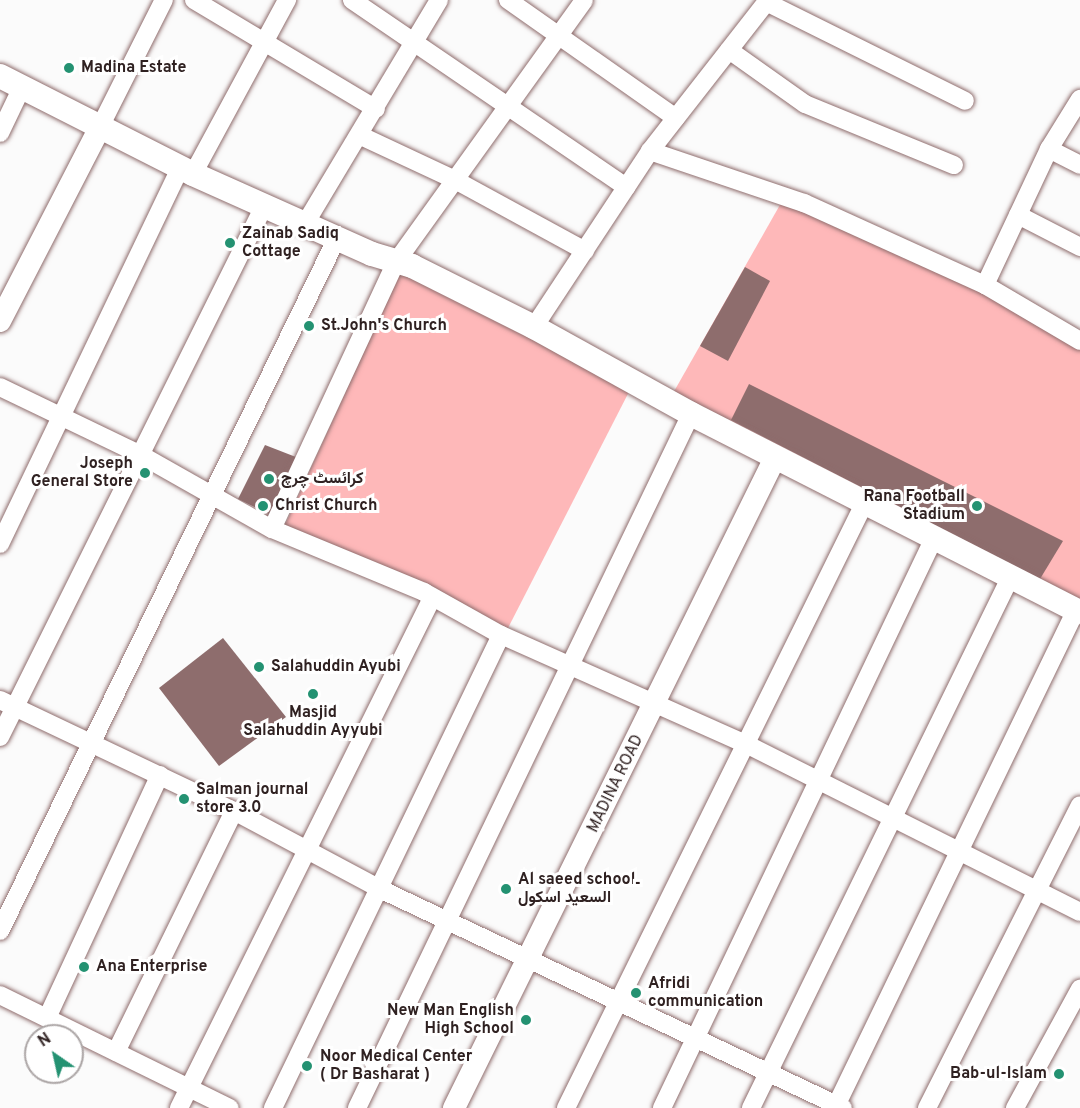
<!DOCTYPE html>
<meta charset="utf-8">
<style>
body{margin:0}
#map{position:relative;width:1080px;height:1108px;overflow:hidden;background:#fbfbfb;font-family:Overpass,Vazirmatn,sans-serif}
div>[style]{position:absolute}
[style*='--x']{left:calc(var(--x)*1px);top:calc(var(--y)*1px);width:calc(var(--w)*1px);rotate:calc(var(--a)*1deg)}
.green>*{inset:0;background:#feb8b9}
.building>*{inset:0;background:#8e6d6d}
.roads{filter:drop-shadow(0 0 2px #8f6d6d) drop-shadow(0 0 2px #8f6d6d)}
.minor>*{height:18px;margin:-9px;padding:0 9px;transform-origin:9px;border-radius:9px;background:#fff}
.tertiary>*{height:22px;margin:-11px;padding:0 11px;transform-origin:11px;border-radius:11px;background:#fff}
.secondary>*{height:24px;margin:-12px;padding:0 12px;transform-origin:12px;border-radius:12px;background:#fff}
.dots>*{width:16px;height:16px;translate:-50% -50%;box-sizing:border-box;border:3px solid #fff;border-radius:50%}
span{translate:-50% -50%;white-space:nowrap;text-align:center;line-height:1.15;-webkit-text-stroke:6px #fff;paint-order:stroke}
.poi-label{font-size:16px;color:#2f2121;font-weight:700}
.left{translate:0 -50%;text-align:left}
.right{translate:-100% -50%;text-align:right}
.street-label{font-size:16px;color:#2f2121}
.north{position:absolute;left:24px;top:1024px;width:60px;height:60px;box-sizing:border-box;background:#fff;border:2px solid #aca6a6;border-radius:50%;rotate:326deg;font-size:16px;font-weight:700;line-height:24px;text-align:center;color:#2f2121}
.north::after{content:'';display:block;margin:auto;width:21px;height:27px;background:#249272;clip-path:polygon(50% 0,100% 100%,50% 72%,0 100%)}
</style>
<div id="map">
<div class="green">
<i style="clip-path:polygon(785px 196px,1080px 341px,1080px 609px,668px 402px)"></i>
<i style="clip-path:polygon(402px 268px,633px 384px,506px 632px,285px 525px)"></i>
</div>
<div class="building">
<i style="clip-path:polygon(745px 267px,770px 281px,728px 361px,700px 346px)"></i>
<i style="clip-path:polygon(749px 384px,1063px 541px,1040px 579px,731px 420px)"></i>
<i style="clip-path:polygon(265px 445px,301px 459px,273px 516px,238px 499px)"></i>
<i style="clip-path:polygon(223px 638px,286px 717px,219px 766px,159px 688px)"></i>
</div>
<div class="roads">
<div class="minor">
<i style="--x:194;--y:0;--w:212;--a:30.9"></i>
<i style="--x:352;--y:0;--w:332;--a:34.3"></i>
<i style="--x:508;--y:0;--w:205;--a:35.1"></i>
<i style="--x:766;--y:2;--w:222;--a:26.4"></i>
<i style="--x:729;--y:50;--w:93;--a:35.4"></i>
<i style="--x:805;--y:104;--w:161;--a:22.3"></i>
<i style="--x:100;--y:127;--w:142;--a:-63.3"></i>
<i style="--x:0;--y:133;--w:51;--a:-64.4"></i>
<i style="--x:359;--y:135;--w:106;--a:25.1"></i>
<i style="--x:455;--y:180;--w:148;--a:28.6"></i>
<i style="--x:1049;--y:149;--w:35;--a:27"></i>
<i style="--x:650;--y:151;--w:163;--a:18.7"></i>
<i style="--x:804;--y:203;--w:199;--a:24.4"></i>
<i style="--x:985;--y:285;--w:110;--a:30.5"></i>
<i style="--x:193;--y:174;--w:198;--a:-61.6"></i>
<i style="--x:1018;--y:215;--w:70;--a:27.3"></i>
<i style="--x:305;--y:224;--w:261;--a:-59.1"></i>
<i style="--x:985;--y:285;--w:150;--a:-64.8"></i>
<i style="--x:1049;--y:149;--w:59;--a:-58.2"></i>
<i style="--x:534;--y:327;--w:211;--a:-56.6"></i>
<i style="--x:650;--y:151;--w:192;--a:-52"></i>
<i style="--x:0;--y:387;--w:157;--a:25.7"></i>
<i style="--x:141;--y:455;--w:150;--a:29.5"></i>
<i style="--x:272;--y:529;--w:165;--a:22.5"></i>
<i style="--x:424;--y:592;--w:88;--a:29.2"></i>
<i style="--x:501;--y:635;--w:268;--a:24"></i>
<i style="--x:746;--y:744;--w:374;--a:26.7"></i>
<i style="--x:272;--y:529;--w:294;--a:-65.1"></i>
<i style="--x:396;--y:262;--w:322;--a:-54.3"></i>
<i style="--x:0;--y:544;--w:417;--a:-64.4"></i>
<i style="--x:0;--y:700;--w:259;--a:25.4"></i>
<i style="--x:234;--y:811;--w:166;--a:28.1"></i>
<i style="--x:380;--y:889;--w:512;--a:25.31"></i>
<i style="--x:0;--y:737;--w:593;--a:-63.56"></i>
<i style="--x:0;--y:931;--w:771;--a:-64.07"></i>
<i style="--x:0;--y:995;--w:256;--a:26.2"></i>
<i style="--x:47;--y:1018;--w:268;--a:-65.1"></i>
<i style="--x:116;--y:1052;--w:268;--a:-63.9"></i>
<i style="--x:179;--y:1108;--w:569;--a:-63.61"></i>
<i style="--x:273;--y:1108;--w:525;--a:-64.26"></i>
<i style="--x:357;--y:1108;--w:770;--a:-64.3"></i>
<i style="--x:566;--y:1108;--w:674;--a:-63.74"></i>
<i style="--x:662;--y:1108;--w:629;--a:-64.49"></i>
<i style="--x:751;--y:1108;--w:590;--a:-63.96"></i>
<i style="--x:835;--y:1108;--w:553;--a:-64.18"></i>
<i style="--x:927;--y:1108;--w:339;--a:-63.2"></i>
<i style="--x:1015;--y:1108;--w:136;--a:-61.4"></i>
</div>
<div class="tertiary">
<i style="--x:0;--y:321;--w:218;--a:-62.7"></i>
<i style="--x:454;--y:1108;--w:725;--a:-63.72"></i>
</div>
<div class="secondary">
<i style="--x:0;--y:76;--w:216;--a:26.9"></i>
<i style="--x:193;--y:174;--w:196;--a:24.1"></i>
<i style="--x:372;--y:254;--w:42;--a:16.7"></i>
<i style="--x:412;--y:266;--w:136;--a:26.6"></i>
<i style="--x:534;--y:327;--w:179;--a:29"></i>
<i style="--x:691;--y:414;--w:436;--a:27"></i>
</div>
</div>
<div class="dots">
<i style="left:69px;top:68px;background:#249272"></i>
<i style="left:230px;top:243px;background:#249272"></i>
<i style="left:309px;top:326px;background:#249272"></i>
<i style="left:145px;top:473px;background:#249272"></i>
<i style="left:269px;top:479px;background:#249272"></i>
<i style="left:263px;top:506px;background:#249272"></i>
<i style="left:977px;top:506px;background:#249272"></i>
<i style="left:259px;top:667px;background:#249272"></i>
<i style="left:313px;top:694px;background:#249272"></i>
<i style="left:184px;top:799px;background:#249272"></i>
<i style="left:506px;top:889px;background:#249272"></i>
<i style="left:84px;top:967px;background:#249272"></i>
<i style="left:636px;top:993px;background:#249272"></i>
<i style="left:526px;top:1020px;background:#249272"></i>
<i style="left:307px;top:1066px;background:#249272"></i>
<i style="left:1059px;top:1074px;background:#249272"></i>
</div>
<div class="poi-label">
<span class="left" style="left:81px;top:68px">Madina Estate</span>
<span class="left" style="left:242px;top:243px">Zainab Sadiq<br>Cottage</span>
<span class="left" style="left:321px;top:326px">St.John's Church</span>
<span class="right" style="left:133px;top:473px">Joseph<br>General Store</span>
<span class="left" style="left:281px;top:479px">کرائسٹ چرچ</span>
<span class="right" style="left:965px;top:506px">Rana Football<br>Stadium</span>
<span class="left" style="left:275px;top:506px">Christ Church</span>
<span class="left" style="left:271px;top:667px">Salahuddin Ayubi</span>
<span style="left:313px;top:722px">Masjid<br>Salahuddin Ayyubi</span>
<span class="left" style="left:196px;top:799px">Salman journal<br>store 3.0</span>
<span class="left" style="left:518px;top:889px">Al saeed school۔<br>السعید اسکول</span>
<span class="left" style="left:96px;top:967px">Ana Enterprise</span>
<span class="left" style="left:648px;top:993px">Afridi<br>communication</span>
<span class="right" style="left:514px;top:1020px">New Man English<br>High School</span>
<span class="left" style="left:320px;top:1066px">Noor Medical Center<br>( Dr Basharat )</span>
<span class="right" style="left:1047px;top:1074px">Bab-ul-Islam</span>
</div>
<div class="street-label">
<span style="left:616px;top:784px;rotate:-64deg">MADINA ROAD</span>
</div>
<div class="north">N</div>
</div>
